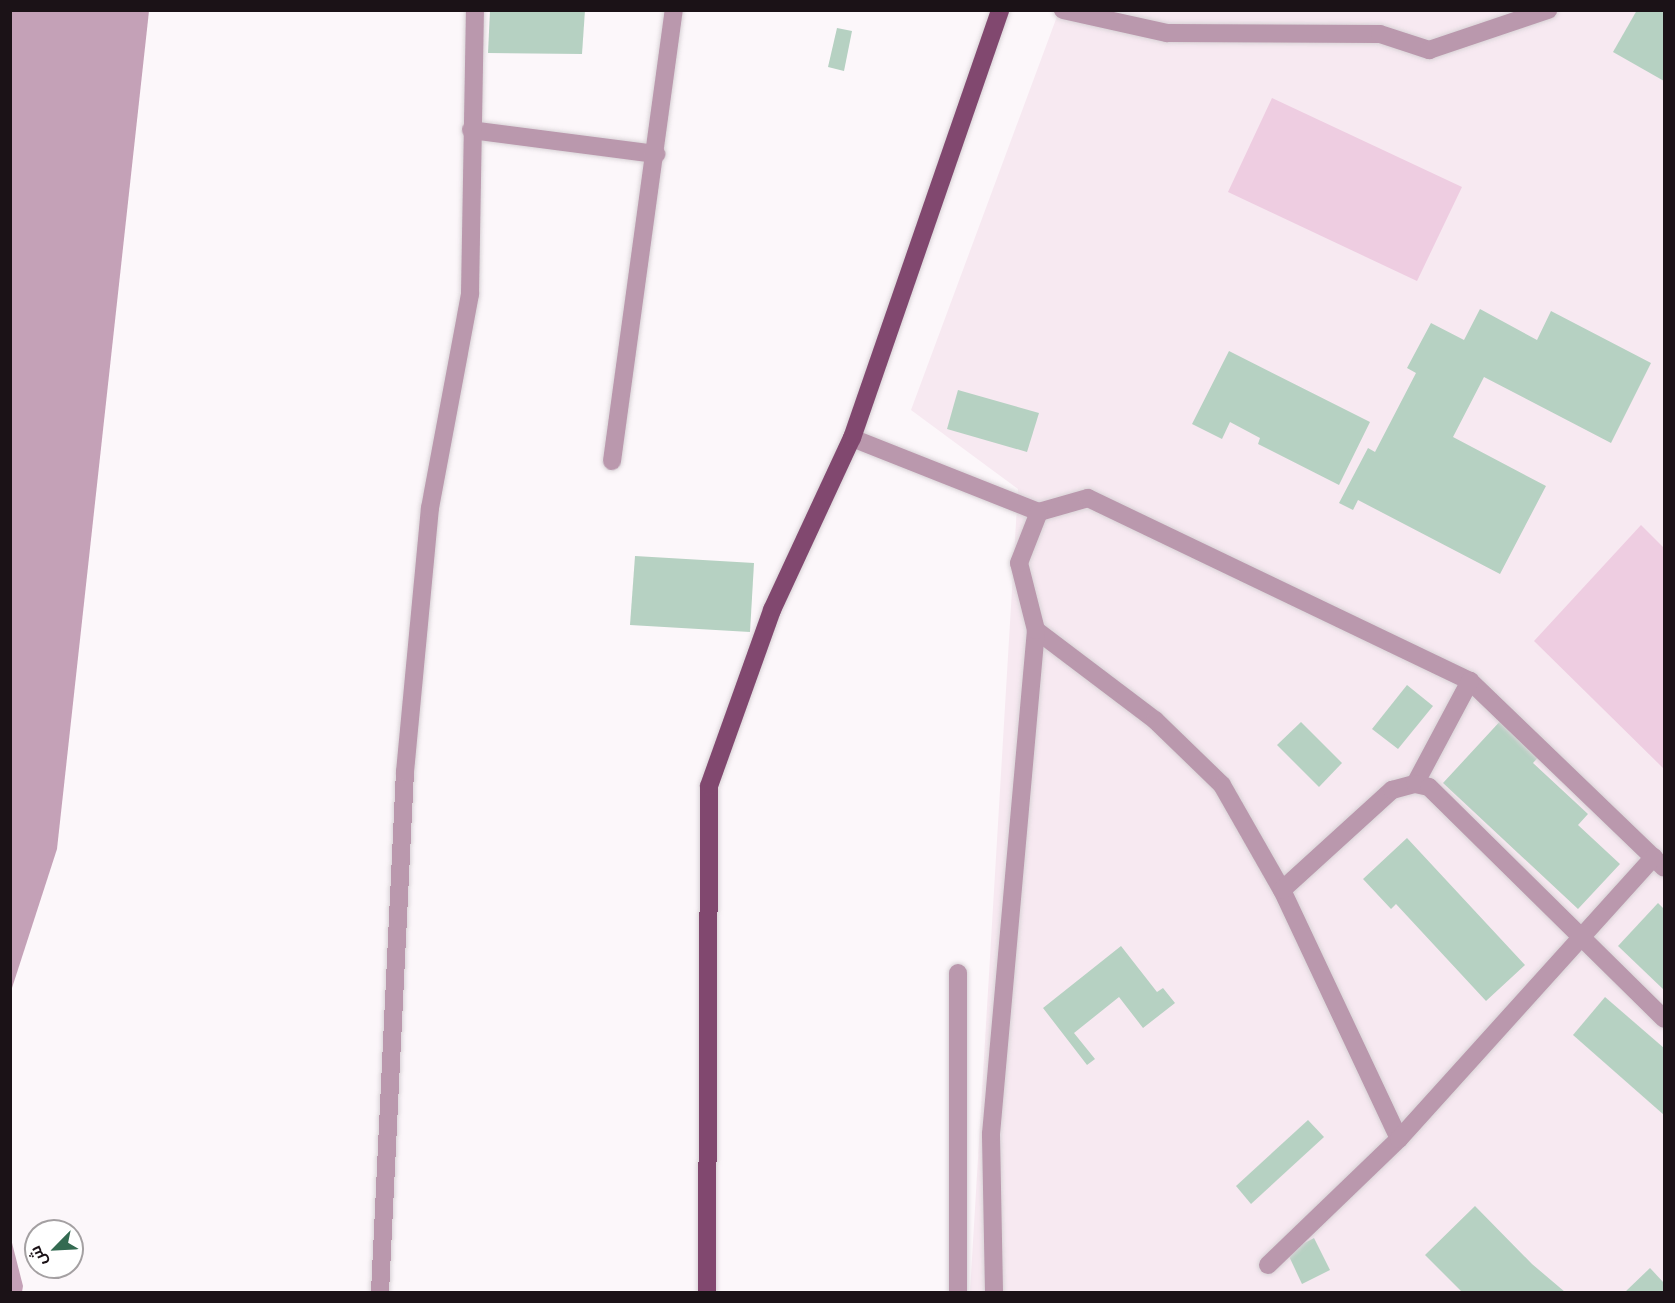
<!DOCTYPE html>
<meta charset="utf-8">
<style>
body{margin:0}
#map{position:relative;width:1675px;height:1303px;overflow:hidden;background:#fcf7fa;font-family:"Sofia Sans Condensed",Cairo,sans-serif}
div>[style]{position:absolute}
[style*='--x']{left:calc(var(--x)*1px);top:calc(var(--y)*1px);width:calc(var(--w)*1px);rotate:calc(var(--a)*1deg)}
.built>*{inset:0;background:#f7e9f1}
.green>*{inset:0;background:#eecde1}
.water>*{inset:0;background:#c4a1b7}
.building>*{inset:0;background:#b6d1c2}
.roads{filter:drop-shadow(0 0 2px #d8d2d6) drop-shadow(0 0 2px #d8d2d6)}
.minor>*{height:18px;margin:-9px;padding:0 9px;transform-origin:9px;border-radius:9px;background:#ba98ad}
.major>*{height:18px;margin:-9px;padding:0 9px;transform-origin:9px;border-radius:9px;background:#81486f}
span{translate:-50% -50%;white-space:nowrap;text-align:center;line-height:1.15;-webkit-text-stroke:4.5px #fff;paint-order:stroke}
.frame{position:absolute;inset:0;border:12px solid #1b1217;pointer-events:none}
.north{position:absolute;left:24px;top:1219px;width:60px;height:60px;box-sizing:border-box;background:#fff;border:2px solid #a4a0a2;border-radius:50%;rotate:246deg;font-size:16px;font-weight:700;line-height:24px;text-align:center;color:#1b1217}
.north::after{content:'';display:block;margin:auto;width:21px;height:27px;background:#336a51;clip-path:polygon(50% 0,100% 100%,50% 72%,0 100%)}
</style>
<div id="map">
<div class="built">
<i style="clip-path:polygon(1059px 11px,1664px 11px,1664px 1292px,970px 1292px,1018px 489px,911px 410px)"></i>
</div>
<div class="green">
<i style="clip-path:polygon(1272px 98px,1462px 187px,1417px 281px,1228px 192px)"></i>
<i style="clip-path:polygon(1641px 525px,1664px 548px,1664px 769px,1534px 641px)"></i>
</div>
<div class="water">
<i style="clip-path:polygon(11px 10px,149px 11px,57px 849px,11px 991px)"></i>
<i style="clip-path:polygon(10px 1235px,23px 1286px,22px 1292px,11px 1292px)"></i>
</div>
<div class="building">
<i style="clip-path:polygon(490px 10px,585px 10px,582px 54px,488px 53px)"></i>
<i style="clip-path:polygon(1637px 10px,1664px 10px,1664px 81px,1613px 52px)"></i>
<i style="clip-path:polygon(837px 28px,852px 31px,844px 71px,828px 67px)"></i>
<i style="clip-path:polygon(1480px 309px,1537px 340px,1551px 311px,1651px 363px,1611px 443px,1484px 377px,1453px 437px,1546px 486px,1500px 574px,1358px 500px,1353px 510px,1339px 503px,1368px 448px,1375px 452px,1416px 373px,1407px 368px,1431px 323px,1464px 340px)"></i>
<i style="clip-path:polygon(1229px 351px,1370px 422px,1339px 485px,1258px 444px,1260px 438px,1230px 422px,1222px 439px,1192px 424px)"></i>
<i style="clip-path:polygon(958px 390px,1039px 413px,1027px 452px,947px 429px)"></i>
<i style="clip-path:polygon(635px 556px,754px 563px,750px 632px,630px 625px)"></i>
<i style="clip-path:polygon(1407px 685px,1433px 706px,1398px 749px,1372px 729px)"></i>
<i style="clip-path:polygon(1504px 717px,1542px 753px,1533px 763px,1588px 814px,1578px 825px,1620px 864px,1578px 909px,1443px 783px)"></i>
<i style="clip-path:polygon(1301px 722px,1342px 763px,1319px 787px,1277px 745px)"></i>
<i style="clip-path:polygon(1407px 838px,1525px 965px,1486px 1001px,1396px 904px,1391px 909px,1363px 879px)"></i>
<i style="clip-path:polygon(1658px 903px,1664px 909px,1664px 990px,1618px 946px)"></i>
<i style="clip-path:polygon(1121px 946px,1157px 992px,1163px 988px,1175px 1003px,1143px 1028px,1119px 997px,1074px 1033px,1095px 1059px,1087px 1065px,1043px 1008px)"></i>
<i style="clip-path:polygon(1605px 997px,1664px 1048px,1664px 1115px,1573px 1035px)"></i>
<i style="clip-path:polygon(1308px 1120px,1324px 1137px,1251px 1204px,1236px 1186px)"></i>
<i style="clip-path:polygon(1475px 1206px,1532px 1264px,1565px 1292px,1462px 1292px,1425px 1255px)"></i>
<i style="clip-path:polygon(1314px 1238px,1330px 1270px,1302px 1284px,1287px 1252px)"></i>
<i style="clip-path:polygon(1650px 1268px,1664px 1283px,1664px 1292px,1625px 1292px)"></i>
</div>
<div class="roads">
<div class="minor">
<i style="--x:1063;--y:10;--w:107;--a:12.5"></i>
<i style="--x:1167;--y:33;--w:213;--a:0.3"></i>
<i style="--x:1380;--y:34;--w:52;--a:18.1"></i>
<i style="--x:1429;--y:50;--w:126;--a:-18.6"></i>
<i style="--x:471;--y:130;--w:187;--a:7.4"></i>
<i style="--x:852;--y:438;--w:201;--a:21.6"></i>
<i style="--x:1039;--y:512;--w:51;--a:-15.9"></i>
<i style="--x:1088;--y:498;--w:424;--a:25.6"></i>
<i style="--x:1470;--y:681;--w:269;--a:43.9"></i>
<i style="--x:612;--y:461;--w:455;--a:-82.2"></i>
<i style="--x:1036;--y:630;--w:149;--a:37.1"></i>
<i style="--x:1155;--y:720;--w:93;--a:44.1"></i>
<i style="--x:1222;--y:785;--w:121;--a:60.3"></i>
<i style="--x:1282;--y:890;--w:275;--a:64.8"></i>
<i style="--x:1415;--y:784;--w:117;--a:-61.9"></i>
<i style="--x:1282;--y:890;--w:149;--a:-42.3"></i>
<i style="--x:1392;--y:790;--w:24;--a:-15"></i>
<i style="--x:1415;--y:784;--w:14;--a:12"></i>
<i style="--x:1429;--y:787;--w:330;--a:44.6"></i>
<i style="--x:1268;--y:1265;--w:182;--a:-43.9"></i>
<i style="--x:1399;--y:1139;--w:380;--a:-47.9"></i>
<i style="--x:380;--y:1292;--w:521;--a:-87.25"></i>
<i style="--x:405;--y:772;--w:265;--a:-84.6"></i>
<i style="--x:430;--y:508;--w:218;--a:-79.4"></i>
<i style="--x:470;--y:294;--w:284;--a:-89"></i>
<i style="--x:958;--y:1292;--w:319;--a:-90"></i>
<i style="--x:994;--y:1292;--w:158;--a:-91.1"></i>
<i style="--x:991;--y:1134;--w:506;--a:-84.9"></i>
<i style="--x:1036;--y:630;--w:69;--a:-104.2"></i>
<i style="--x:1019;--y:563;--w:55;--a:-68.6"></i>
</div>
<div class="major">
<i style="--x:707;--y:1292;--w:506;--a:-89.77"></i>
<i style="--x:709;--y:786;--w:187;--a:-70.3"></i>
<i style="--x:772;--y:610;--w:190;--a:-65.1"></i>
<i style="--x:852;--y:438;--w:453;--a:-70.9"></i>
</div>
</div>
<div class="frame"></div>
<div class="north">ش</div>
</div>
